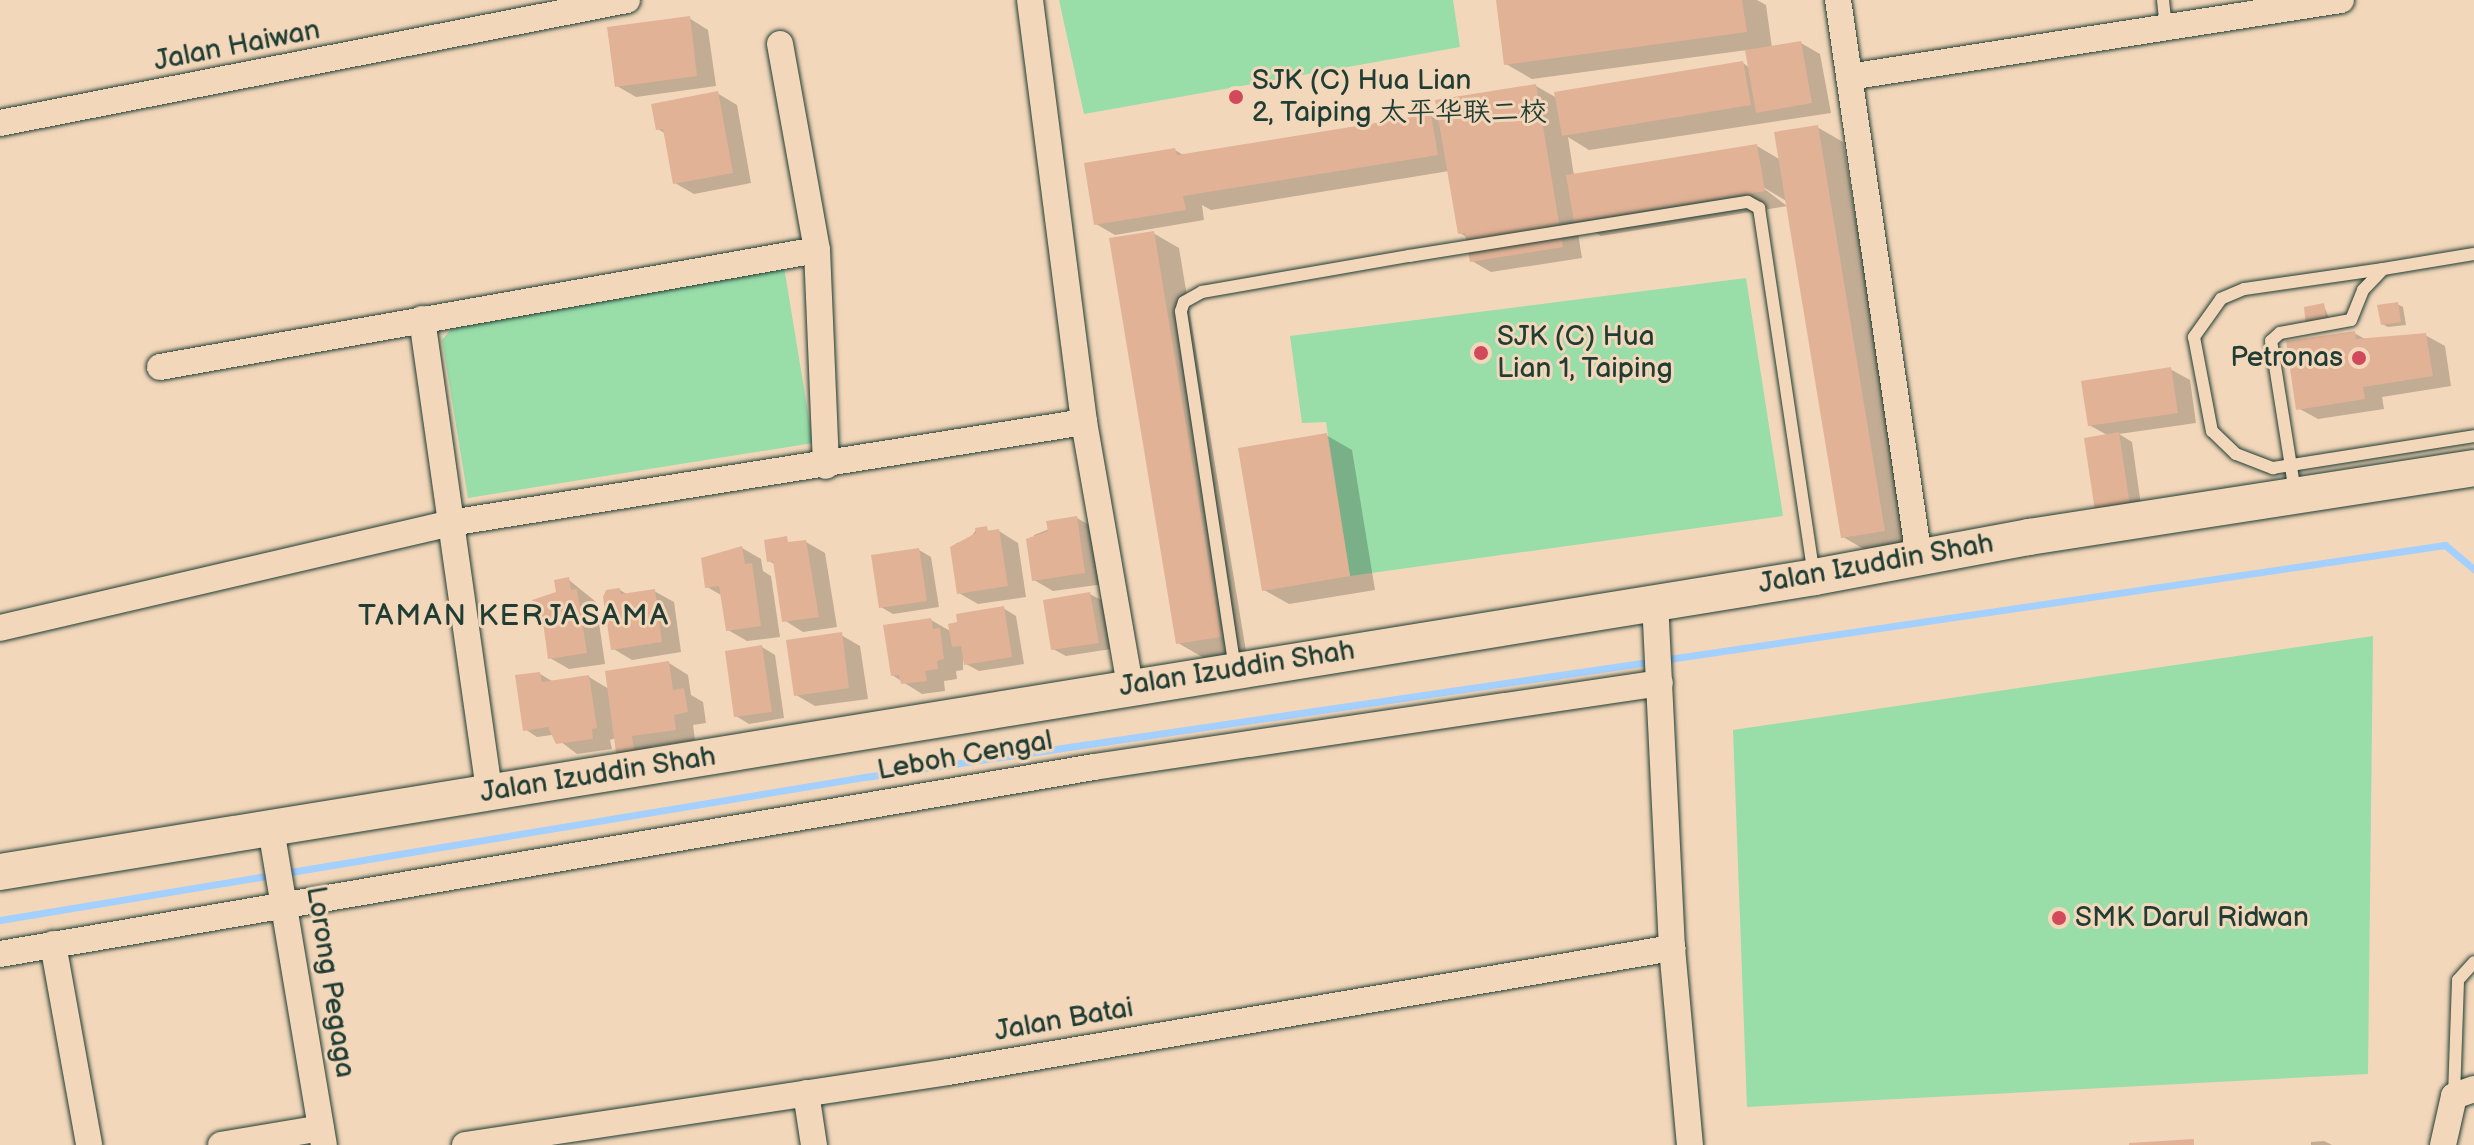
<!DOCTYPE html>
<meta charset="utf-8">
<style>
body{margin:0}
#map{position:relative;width:2474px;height:1145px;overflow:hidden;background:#f3d7ba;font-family:"Balsamiq Sans","LXGW WenKai TC",sans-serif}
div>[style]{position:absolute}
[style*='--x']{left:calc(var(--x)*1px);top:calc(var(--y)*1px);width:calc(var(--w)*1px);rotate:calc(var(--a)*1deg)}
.green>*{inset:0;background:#99dda9}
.shadow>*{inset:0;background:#0003}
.stream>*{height:7px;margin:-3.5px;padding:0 3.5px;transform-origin:3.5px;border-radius:3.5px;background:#a3d0fe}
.building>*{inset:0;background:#e1b296}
.roads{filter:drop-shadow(0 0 2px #1f3d34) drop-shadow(0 0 2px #1f3d34)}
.lane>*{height:12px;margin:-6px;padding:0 6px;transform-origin:6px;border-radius:6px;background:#f3d7ba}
.street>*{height:26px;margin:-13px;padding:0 13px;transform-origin:13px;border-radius:13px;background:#f3d7ba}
.secondary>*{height:36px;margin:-18px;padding:0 18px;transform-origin:18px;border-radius:18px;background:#f3d7ba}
.dots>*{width:22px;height:22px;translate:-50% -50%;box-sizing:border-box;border:4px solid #f3d7ba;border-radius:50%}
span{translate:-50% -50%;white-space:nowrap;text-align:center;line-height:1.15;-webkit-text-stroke:6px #f3d7ba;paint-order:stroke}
.street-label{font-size:28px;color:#1f3d34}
.poi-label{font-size:28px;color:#1f3d34}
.left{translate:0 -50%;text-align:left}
.right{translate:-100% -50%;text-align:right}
.neighbourhood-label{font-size:30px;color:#1f3d34;letter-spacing:2px}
</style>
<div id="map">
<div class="green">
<i style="clip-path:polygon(1059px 0,1453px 0,1460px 47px,1084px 114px)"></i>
<i style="clip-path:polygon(784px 267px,813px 443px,468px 498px,442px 340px,459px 320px)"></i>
<i style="clip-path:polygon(1746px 278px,1783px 516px,1350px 576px,1326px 422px,1302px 423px,1290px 336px)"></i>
<i style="clip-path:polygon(2373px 636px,2368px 1074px,1747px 1107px,1733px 730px)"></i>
</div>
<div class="shadow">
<i style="clip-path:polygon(1498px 0,1757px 0,1766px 5px,1772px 48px,1801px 43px,1820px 54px,1831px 113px,1589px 150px,1568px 137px,1574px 176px,1757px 146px,1781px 160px,1817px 127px,1843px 142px,1910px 545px,1869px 552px,1843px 537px,1788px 202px,1758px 184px,1787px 206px,1601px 236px,1582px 225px,1578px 233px,1582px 258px,1491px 272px,1472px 261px,1468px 238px,1460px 233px,1449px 171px,1211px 210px,1202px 205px,1204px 220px,1115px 235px,1096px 224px,1175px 150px,1185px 156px,1431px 116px,1441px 122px,1536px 86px,1557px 98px,1743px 63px,1750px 68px,1747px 50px,1532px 79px,1506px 64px)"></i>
<i style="clip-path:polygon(689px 18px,708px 30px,716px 86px,636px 97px,617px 86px)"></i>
<i style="clip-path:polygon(717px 93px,737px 105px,751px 183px,694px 194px,675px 183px,666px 134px,658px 129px)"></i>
<i style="clip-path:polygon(1153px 233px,1179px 248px,1246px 651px,1204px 658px,1178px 643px)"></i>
<i style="clip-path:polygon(2397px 304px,2403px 307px,2406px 325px,2388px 327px,2382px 324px)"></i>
<i style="clip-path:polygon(2324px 306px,2332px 325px,2314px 328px)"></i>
<i style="clip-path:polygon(2354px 333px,2367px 340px,2425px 335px,2445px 346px,2451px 386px,2382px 397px,2384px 409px,2318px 419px,2298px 408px)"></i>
<i style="clip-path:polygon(2170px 369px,2190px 380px,2196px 423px,2119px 434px,2132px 442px,2142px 512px,2109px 517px,2109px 436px,2089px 425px)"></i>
<i style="clip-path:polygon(1326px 435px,1352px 450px,1375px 590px,1289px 604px,1264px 590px)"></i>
<i style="clip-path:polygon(1077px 518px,1096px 529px,1104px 584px,1053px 591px,1034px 580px,1034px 535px)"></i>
<i style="clip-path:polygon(976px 530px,999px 531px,1018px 543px,1026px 597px,978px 604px,959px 593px,956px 543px,967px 542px)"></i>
<i style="clip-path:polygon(766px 542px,806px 542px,825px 553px,837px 627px,803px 632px,784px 620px,776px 565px,769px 561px)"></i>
<i style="clip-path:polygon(742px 548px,761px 559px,763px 571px,771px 576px,780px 637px,747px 641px,728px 630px,723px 596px,707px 587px)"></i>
<i style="clip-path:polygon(919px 550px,931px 557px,939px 607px,893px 614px,881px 607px)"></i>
<i style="clip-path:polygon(569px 580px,596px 602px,605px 664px,569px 669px,550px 658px,545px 620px,536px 615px)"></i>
<i style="clip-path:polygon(620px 590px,628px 595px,654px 591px,674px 602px,681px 652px,632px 660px,612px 648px)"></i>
<i style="clip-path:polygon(1090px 594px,1103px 601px,1111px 649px,1066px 656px,1053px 649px)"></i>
<i style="clip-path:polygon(1003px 608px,1016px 616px,1024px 664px,979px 671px,966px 664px,963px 645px,963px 670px,956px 671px,957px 679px,944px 681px,945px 691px,922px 694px,892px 675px,931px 620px,952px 632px)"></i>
<i style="clip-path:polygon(841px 635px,860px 646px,868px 699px,815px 706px,796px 695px)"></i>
<i style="clip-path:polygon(762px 647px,775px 655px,784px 718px,749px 724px,736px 716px)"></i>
<i style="clip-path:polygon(669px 663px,688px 675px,691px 695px,703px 702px,706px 723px,693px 725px,695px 740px,651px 747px,654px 768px,616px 738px,610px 740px,612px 749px,577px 754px,552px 735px,537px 737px,525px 729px,540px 674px,552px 681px,589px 677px,609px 689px)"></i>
<i style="clip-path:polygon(2324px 1141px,2332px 1145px,2311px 1145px,2311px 1142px)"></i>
</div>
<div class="stream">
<i style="--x:0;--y:920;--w:877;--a:-9.39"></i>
<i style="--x:865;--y:777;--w:1597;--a:-8.35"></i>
<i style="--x:2445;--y:545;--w:38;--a:40"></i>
</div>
<div class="building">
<i style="clip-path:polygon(1496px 0,1742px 0,1747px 32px,1504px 65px)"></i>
<i style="clip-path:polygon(690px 16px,697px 76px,615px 87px,607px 27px)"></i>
<i style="clip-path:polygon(1801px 41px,1812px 103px,1756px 113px,1745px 50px)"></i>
<i style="clip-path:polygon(1743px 61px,1751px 105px,1562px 136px,1554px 92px)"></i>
<i style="clip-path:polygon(1536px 84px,1563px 247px,1470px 262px,1465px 233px,1458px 234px,1435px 100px)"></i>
<i style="clip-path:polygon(718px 91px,733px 173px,673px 184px,663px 129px,656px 130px,651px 104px)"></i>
<i style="clip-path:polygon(1431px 114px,1438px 155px,1183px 196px,1186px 210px,1094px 225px,1084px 163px,1175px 148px,1177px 155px)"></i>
<i style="clip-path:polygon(1818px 125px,1885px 531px,1841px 538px,1774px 132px)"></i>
<i style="clip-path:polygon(1757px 144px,1765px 191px,1574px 222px,1566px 175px)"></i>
<i style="clip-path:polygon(1154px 231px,1221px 637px,1176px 644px,1109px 238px)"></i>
<i style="clip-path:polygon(2398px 302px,2401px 322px,2381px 325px,2377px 305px)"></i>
<i style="clip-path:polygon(2324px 303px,2327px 323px,2306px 326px,2304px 307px)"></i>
<i style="clip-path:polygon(2355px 331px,2356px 339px,2426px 333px,2433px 376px,2363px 387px,2365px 399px,2296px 410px,2286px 341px)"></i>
<i style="clip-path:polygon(2171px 367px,2178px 413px,2088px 426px,2081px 381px)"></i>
<i style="clip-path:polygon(2119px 432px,2130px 506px,2095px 511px,2084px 438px)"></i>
<i style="clip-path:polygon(1327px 433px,1350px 576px,1262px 591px,1238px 448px)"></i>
<i style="clip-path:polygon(1077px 516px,1085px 573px,1032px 581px,1026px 539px,1048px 531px,1046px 521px)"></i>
<i style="clip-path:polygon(987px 526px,988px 531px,999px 529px,1008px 586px,957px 594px,950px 547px,976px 533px,975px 528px)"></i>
<i style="clip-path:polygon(787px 536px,788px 542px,806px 540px,819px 617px,782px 622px,773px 561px,767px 562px,764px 540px)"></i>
<i style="clip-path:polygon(742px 546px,745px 564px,752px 563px,761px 626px,726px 631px,719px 586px,705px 588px,701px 558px)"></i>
<i style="clip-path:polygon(919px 548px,927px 601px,879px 608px,871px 555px)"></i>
<i style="clip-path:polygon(569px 577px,571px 590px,577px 589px,587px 653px,548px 659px,542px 615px,534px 617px,532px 600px,556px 592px,554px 580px)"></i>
<i style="clip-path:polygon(620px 588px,621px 594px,655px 589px,662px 642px,611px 650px,603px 597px,606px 590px)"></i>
<i style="clip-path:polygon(1090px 592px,1099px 643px,1051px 650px,1043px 600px)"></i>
<i style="clip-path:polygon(1004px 606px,1012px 657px,964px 665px,961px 646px,952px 647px,948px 624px,957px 622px,956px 614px)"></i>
<i style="clip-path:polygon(931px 618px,933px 629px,940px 628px,944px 659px,937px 661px,938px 669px,925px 671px,927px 681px,901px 684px,899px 675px,891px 676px,883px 625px)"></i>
<i style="clip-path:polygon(842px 632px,849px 688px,794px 696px,786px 640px)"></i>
<i style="clip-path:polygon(762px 645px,772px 712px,734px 717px,725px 651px)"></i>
<i style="clip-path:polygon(669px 661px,673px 690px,684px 688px,688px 712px,674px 715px,676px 730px,632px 736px,635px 757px,617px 760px,605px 671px)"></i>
<i style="clip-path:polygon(540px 672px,542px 682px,589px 675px,597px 728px,592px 729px,593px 739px,556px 744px,548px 727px,523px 731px,515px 675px)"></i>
<i style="clip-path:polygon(2194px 1139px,2194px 1145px,2129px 1145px,2129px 1143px)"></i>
</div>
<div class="roads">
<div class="lane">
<i style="--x:2163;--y:0;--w:29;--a:84"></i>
<i style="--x:2383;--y:269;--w:140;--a:171.8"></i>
<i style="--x:2244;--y:289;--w:25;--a:157"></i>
<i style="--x:2221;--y:299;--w:47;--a:125.4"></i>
<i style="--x:2194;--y:337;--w:96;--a:79.2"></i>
<i style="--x:2212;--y:431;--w:33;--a:44"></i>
<i style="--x:2236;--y:454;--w:40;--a:21"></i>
<i style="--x:2273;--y:468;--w:204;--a:-9"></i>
<i style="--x:2295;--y:492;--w:153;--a:-99"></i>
<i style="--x:2271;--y:341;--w:12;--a:-42"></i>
<i style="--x:2280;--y:333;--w:72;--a:-10.4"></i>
<i style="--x:2351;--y:320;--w:32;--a:-68"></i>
<i style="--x:2363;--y:290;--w:29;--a:-46"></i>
<i style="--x:2383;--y:269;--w:92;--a:-9.4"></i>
<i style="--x:1235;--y:669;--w:362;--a:-98.6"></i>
<i style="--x:1181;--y:311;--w:9;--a:-72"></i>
<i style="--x:1184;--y:302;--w:21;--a:-29"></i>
<i style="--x:1202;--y:292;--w:210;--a:-9.9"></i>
<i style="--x:1409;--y:256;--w:343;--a:-9.1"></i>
<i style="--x:1748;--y:202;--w:13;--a:29"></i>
<i style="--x:1759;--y:208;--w:370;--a:81.5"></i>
<i style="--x:2454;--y:1096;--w:116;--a:-88"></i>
<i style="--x:2458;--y:980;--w:24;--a:-48"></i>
</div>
<div class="street">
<i style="--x:1030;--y:0;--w:425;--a:82.7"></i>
<i style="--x:1084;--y:422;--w:268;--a:80.1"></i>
<i style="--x:1838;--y:0;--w:564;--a:81.74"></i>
<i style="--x:780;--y:44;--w:209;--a:79.8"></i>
<i style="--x:817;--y:250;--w:216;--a:87.6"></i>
<i style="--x:1849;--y:77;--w:498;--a:-8.9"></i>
<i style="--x:0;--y:123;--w:639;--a:-11.1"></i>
<i style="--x:422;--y:319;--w:478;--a:81.9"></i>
<i style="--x:160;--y:367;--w:667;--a:-10.1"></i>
<i style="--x:1655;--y:601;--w:347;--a:87.2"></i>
<i style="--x:1672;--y:948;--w:198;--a:84.8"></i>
<i style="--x:0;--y:628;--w:462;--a:-13.1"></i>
<i style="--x:450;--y:523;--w:642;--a:-9.05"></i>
<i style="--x:271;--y:829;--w:320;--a:80.5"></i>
<i style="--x:53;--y:944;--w:204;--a:79.8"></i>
<i style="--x:0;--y:954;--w:1110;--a:-9.7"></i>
<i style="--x:1094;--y:767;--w:572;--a:-8.44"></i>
<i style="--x:806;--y:1093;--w:53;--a:81.3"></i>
<i style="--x:221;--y:1145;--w:101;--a:-9.6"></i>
<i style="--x:465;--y:1145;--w:488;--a:-8.6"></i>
<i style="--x:948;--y:1072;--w:735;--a:-9.72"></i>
<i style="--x:2443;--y:1145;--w:50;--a:-77.3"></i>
<i style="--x:2454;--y:1096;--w:21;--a:-19"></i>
</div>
<div class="secondary">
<i style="--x:0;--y:872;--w:1839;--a:-9.23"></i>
<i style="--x:1815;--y:577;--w:218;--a:-10.6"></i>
<i style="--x:2029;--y:537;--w:450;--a:-8.8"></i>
</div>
</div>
<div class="dots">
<i style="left:1236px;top:97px;background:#d1495b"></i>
<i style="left:1481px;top:353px;background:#d1495b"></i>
<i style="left:2359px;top:358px;background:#d1495b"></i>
<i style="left:2059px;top:918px;background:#d1495b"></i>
</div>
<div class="street-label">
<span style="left:237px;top:46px;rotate:-11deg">Jalan Haiwan</span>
<span style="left:1876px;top:564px;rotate:-10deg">Jalan Izuddin Shah</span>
<span style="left:1237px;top:669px;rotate:-9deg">Jalan Izuddin Shah</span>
<span style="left:965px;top:756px;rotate:-10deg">Leboh Cengal</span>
<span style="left:598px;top:775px;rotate:-9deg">Jalan Izuddin Shah</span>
<span style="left:330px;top:982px;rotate:81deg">Lorong Pegaga</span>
<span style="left:1064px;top:1020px;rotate:-10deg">Jalan Batai</span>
</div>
<div class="poi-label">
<span class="left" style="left:1252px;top:97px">SJK (C) Hua Lian<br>2, Taiping 太平华联二校</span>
<span class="left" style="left:1497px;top:353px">SJK (C) Hua<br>Lian 1, Taiping</span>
<span class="right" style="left:2343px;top:358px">Petronas</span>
<span class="left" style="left:2075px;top:918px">SMK Darul Ridwan</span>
</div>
<div class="neighbourhood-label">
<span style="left:514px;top:616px">TAMAN KERJASAMA</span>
</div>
</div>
